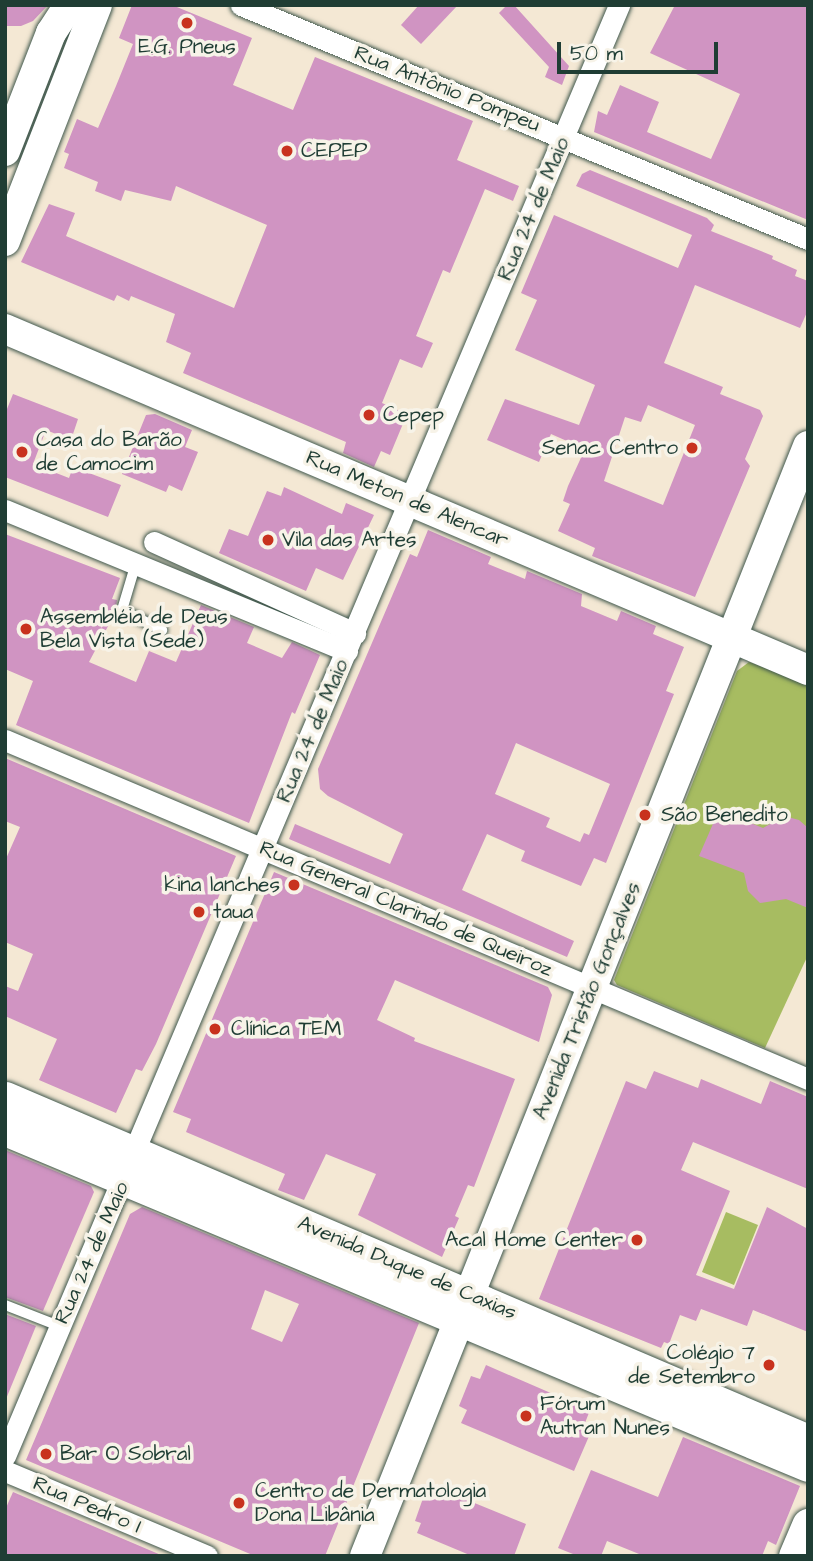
<!DOCTYPE html>
<meta charset="utf-8">
<style>
body{margin:0}
#map{position:relative;width:813px;height:1561px;overflow:hidden;background:#f4e8d4;font-family:"Architects Daughter",sans-serif}
div>[style]{position:absolute}
[style*='--x']{left:calc(var(--x)*1px);top:calc(var(--y)*1px);width:calc(var(--w)*1px);rotate:calc(var(--a)*1deg)}
.green>*{inset:0;background:#a7bc61}
.building>*{inset:0;background:#d094c2}
.roads{filter:drop-shadow(0 0 2px #3f574c) drop-shadow(0 0 2px #3f574c)}
.lane>*{height:10px;margin:-5px;padding:0 5px;transform-origin:5px;border-radius:5px;background:#fff}
.street>*{height:21px;margin:-10.5px;padding:0 10.5px;transform-origin:10.5px;border-radius:10.5px;background:#fff}
.secondary>*{height:30px;margin:-15px;padding:0 15px;transform-origin:15px;border-radius:15px;background:#fff}
.primary>*{height:33px;margin:-16.5px;padding:0 16.5px;transform-origin:16.5px;border-radius:16.5px;background:#fff}
.dots>*{width:19px;height:19px;translate:-50% -50%;box-sizing:border-box;border:4px solid #f7f3e8;border-radius:50%}
span{translate:-50% -50%;white-space:nowrap;text-align:center;line-height:1.15;-webkit-text-stroke:7px #f7f3e8;paint-order:stroke}
.poi-label{font-size:21px;color:#1f3d34}
.left{translate:0 -50%;text-align:left}
.right{translate:-100% -50%;text-align:right}
.street-label{font-size:21px;color:#1f3d34}
.frame{position:absolute;inset:0;border:7px solid #1f3d34;pointer-events:none}
.scale{position:absolute;left:557px;top:42px;width:161px;height:32px;box-sizing:border-box;border:4px solid #1f3d34;border-top:0;padding-left:9px;font-size:21px;line-height:24px;white-space:nowrap;color:#1f3d34;-webkit-text-stroke:5px #f7f3e8;paint-order:stroke}
</style>
<div id="map">
<div class="green">
<i style="clip-path:polygon(749px 662px,808px 683px,808px 955px,765px 1048px,617px 985px,614px 980px,737px 671px)"></i>
<i style="clip-path:polygon(726px 1212px,758px 1225px,734px 1285px,702px 1272px)"></i>
</div>
<div class="building">
<i style="clip-path:polygon(5px 5px,48px 5px,33px 21px,21px 26px,5px 26px)"></i>
<i style="clip-path:polygon(132px 5px,172px 5px,252px 38px,233px 85px,293px 110px,315px 57px,473px 121px,457px 160px,519px 186px,513px 201px,485px 189px,450px 273px,443px 270px,416px 336px,433px 343px,422px 368px,400px 359px,382px 403px,407px 414px,390px 455px,381px 451px,374px 467px,343px 453px,346px 442px,183px 373px,191px 353px,166px 342px,175px 314px,131px 296px,129px 301px,117px 295px,114px 301px,21px 262px,49px 204px,75px 213px,66px 236px,234px 308px,267px 225px,176px 186px,171px 201px,125px 190px,121px 201px,95px 191px,98px 182px,64px 168px,69px 154px,64px 152px,77px 119px,98px 128px,116px 86px,133px 44px,119px 38px)"></i>
<i style="clip-path:polygon(419px 5px,458px 5px,421px 44px,401px 25px)"></i>
<i style="clip-path:polygon(507px 5px,514px 5px,569px 66px,562px 85px,545px 77px,549px 67px,499px 13px)"></i>
<i style="clip-path:polygon(675px 5px,808px 5px,808px 220px,594px 132px,598px 111px,607px 115px,620px 85px,659px 102px,647px 132px,711px 159px,740px 94px,650px 53px)"></i>
<i style="clip-path:polygon(evenodd,590px 170px,707px 218px,714px 225px,711px 231px,773px 256px,772px 259px,797px 270px,795px 276px,808px 281px,808px 310px,800px 328px,695px 285px,664px 363px,723px 387px,720px 394px,760px 410px,763px 416px,745px 459px,750px 466px,695px 597px,592px 556px,595px 548px,558px 531px,570px 504px,563px 501px,568px 486px,585px 449px,551px 434px,539px 462px,487px 440px,505px 399px,579px 425px,595px 385px,515px 350px,537px 300px,521px 293px,554px 215px,678px 268px,692px 235px,576px 186px,582px 174px,590px 170px,648px 405px,695px 425px,663px 505px,604px 481px,625px 417px,641px 422px,648px 405px)"></i>
<i style="clip-path:polygon(13px 394px,78px 419px,71px 440px,46px 430px,33px 464px,69px 478px,73px 467px,121px 485px,108px 517px,5px 477px,5px 414px)"></i>
<i style="clip-path:polygon(155px 414px,192px 430px,185px 447px,198px 452px,182px 491px,169px 485px,166px 492px,122px 474px,146px 415px)"></i>
<i style="clip-path:polygon(284px 487px,342px 514px,346px 503px,374px 515px,343px 580px,316px 568px,306px 591px,219px 553px,229px 529px,248px 536px,267px 491px,281px 496px)"></i>
<i style="clip-path:polygon(evenodd,428px 530px,491px 557px,488px 564px,525px 579px,527px 571px,582px 594px,581px 606px,617px 621px,621px 611px,656px 626px,653px 634px,684px 647px,666px 691px,674px 694px,606px 863px,594px 858px,581px 886px,521px 861px,525px 851px,487px 834px,462px 890px,574px 941px,567px 957px,289px 839px,295px 824px,390px 864px,403px 834px,328px 796px,320px 789px,318px 769px,410px 554px,417px 557px,428px 530px,516px 743px,610px 784px,589px 835px,584px 833px,580px 842px,546px 827px,550px 818px,495px 794px,516px 743px)"></i>
<i style="clip-path:polygon(5px 534px,120px 578px,112px 599px,117px 600px,115px 613px,89px 662px,136px 682px,149px 651px,176px 662px,201px 605px,254px 627px,247px 643px,282px 658px,292px 642px,320px 655px,295px 714px,292px 712px,249px 823px,16px 725px,33px 681px,5px 669px)"></i>
<i style="clip-path:polygon(5px 758px,236px 856px,156px 1044px,142px 1071px,136px 1069px,116px 1113px,39px 1080px,57px 1039px,5px 1016px,5px 986px,18px 991px,33px 954px,5px 942px,5px 861px,20px 827px,5px 821px)"></i>
<i style="clip-path:polygon(719px 810px,763px 828px,784px 816px,799px 820px,808px 828px,808px 908px,786px 899px,760px 903px,748px 891px,744px 873px,699px 856px)"></i>
<i style="clip-path:polygon(274px 872px,548px 987px,552px 995px,539px 1042px,395px 980px,377px 1020px,415px 1038px,414px 1041px,515px 1079px,474px 1187px,468px 1185px,455px 1216px,459px 1218px,442px 1257px,358px 1215px,376px 1174px,326px 1154px,304px 1200px,278px 1190px,285px 1174px,186px 1132px,191px 1119px,173px 1112px)"></i>
<i style="clip-path:polygon(654px 1071px,698px 1088px,701px 1079px,761px 1104px,770px 1081px,808px 1097px,808px 1189px,693px 1142px,681px 1170px,730px 1191px,696px 1275px,734px 1289px,767px 1207px,808px 1229px,808px 1332px,753px 1310px,747px 1326px,701px 1309px,696px 1321px,680px 1315px,669px 1344px,664px 1342px,661px 1348px,539px 1299px,626px 1081px,646px 1089px)"></i>
<i style="clip-path:polygon(5px 1150px,91px 1186px,94px 1192px,43px 1311px,5px 1297px)"></i>
<i style="clip-path:polygon(evenodd,142px 1207px,419px 1323px,325px 1556px,255px 1556px,26px 1460px,130px 1214px,142px 1207px,265px 1290px,299px 1304px,282px 1342px,251px 1329px,265px 1290px)"></i>
<i style="clip-path:polygon(5px 1314px,36px 1326px,6px 1399px,5px 1399px)"></i>
<i style="clip-path:polygon(486px 1365px,590px 1410px,585px 1423px,593px 1427px,574px 1471px,461px 1423px,467px 1410px,459px 1406px,471px 1376px,480px 1379px)"></i>
<i style="clip-path:polygon(683px 1437px,800px 1486px,776px 1545px,768px 1541px,762px 1556px,644px 1556px,607px 1541px,601px 1556px,578px 1556px,558px 1548px,591px 1470px,658px 1497px)"></i>
<i style="clip-path:polygon(428px 1484px,526px 1524px,514px 1556px,472px 1556px,417px 1533px,421px 1523px,415px 1521px)"></i>
<i style="clip-path:polygon(13px 1492px,161px 1555px,161px 1556px,5px 1556px,5px 1510px)"></i>
</div>
<div class="roads">
<div class="lane">
<i style="--x:136;--y:563;--w:49;--a:106.6"></i>
<i style="--x:122;--y:610;--w:45;--a:26.6"></i>
<i style="--x:5;--y:1305;--w:58;--a:21.3"></i>
</div>
<div class="street">
<i style="--x:241;--y:5;--w:613;--a:22.43"></i>
<i style="--x:5;--y:510;--w:370;--a:22.4"></i>
<i style="--x:154;--y:542;--w:221;--a:24.4"></i>
<i style="--x:5;--y:740;--w:872;--a:22.89"></i>
<i style="--x:5;--y:1456;--w:1576;--a:-67.06"></i>
<i style="--x:5;--y:1471;--w:219;--a:22.8"></i>
</div>
<div class="secondary">
<i style="--x:5;--y:151;--w:127;--a:-68.7"></i>
<i style="--x:51;--y:33;--w:33;--a:-57"></i>
<i style="--x:5;--y:241;--w:253;--a:-68.7"></i>
<i style="--x:5;--y:329;--w:872;--a:23.01"></i>
<i style="--x:365;--y:1556;--w:1195;--a:-68.24"></i>
</div>
<div class="primary">
<i style="--x:5;--y:1098;--w:873;--a:23.13"></i>
<i style="--x:5;--y:1129;--w:870;--a:22.71"></i>
<i style="--x:795;--y:1556;--w:34;--a:-67"></i>
</div>
</div>
<div class="dots">
<i style="left:187px;top:23px;background:#c8321e"></i>
<i style="left:287px;top:151px;background:#c8321e"></i>
<i style="left:369px;top:415px;background:#c8321e"></i>
<i style="left:692px;top:448px;background:#c8321e"></i>
<i style="left:22px;top:452px;background:#c8321e"></i>
<i style="left:268px;top:540px;background:#c8321e"></i>
<i style="left:26px;top:629px;background:#c8321e"></i>
<i style="left:645px;top:815px;background:#c8321e"></i>
<i style="left:294px;top:885px;background:#c8321e"></i>
<i style="left:199px;top:912px;background:#c8321e"></i>
<i style="left:215px;top:1029px;background:#c8321e"></i>
<i style="left:637px;top:1240px;background:#c8321e"></i>
<i style="left:769px;top:1365px;background:#c8321e"></i>
<i style="left:526px;top:1416px;background:#c8321e"></i>
<i style="left:46px;top:1454px;background:#c8321e"></i>
<i style="left:239px;top:1503px;background:#c8321e"></i>
</div>
<div class="poi-label">
<span style="left:187px;top:47px">E.G. Pneus</span>
<span class="left" style="left:301px;top:151px">CEPEP</span>
<span class="left" style="left:383px;top:415px">Cepep</span>
<span class="left" style="left:36px;top:452px">Casa do Barão<br>de Camocim</span>
<span class="right" style="left:678px;top:448px">Senac Centro</span>
<span class="left" style="left:282px;top:540px">Vila das Artes</span>
<span class="left" style="left:40px;top:629px">Assembléia de Deus<br>Bela Vista (Sede)</span>
<span class="left" style="left:661px;top:815px">São Benedito</span>
<span class="right" style="left:280px;top:885px">kina lanches</span>
<span class="left" style="left:213px;top:912px">taua</span>
<span class="left" style="left:231px;top:1029px">Clínica TEM</span>
<span class="right" style="left:623px;top:1240px">Acal Home Center</span>
<span class="right" style="left:755px;top:1365px">Colégio 7<br>de Setembro</span>
<span class="left" style="left:540px;top:1416px">Fórum<br>Autran Nunes</span>
<span class="left" style="left:60px;top:1454px">Bar O Sobral</span>
<span class="left" style="left:255px;top:1503px">Centro de Dermatologia<br>Dona Libânia</span>
</div>
<div class="street-label">
<span style="left:447px;top:89px;rotate:22deg">Rua Antônio Pompeu</span>
<span style="left:534px;top:209px;rotate:-67deg">Rua 24 de Maio</span>
<span style="left:407px;top:499px;rotate:23deg">Rua Meton de Alencar</span>
<span style="left:313px;top:731px;rotate:-67deg">Rua 24 de Maio</span>
<span style="left:406px;top:909px;rotate:23deg">Rua General Clarindo de Queiroz</span>
<span style="left:587px;top:1001px;rotate:-68deg">Avenida Tristão Gonçalves</span>
<span style="left:92px;top:1253px;rotate:-66deg">Rua 24 de Maio</span>
<span style="left:407px;top:1268px;rotate:23deg">Avenida Duque de Caxias</span>
<span style="left:87px;top:1505px;rotate:23deg">Rua Pedro I</span>
</div>
<div class="frame"></div>
<div class="scale">50 m</div>
</div>
